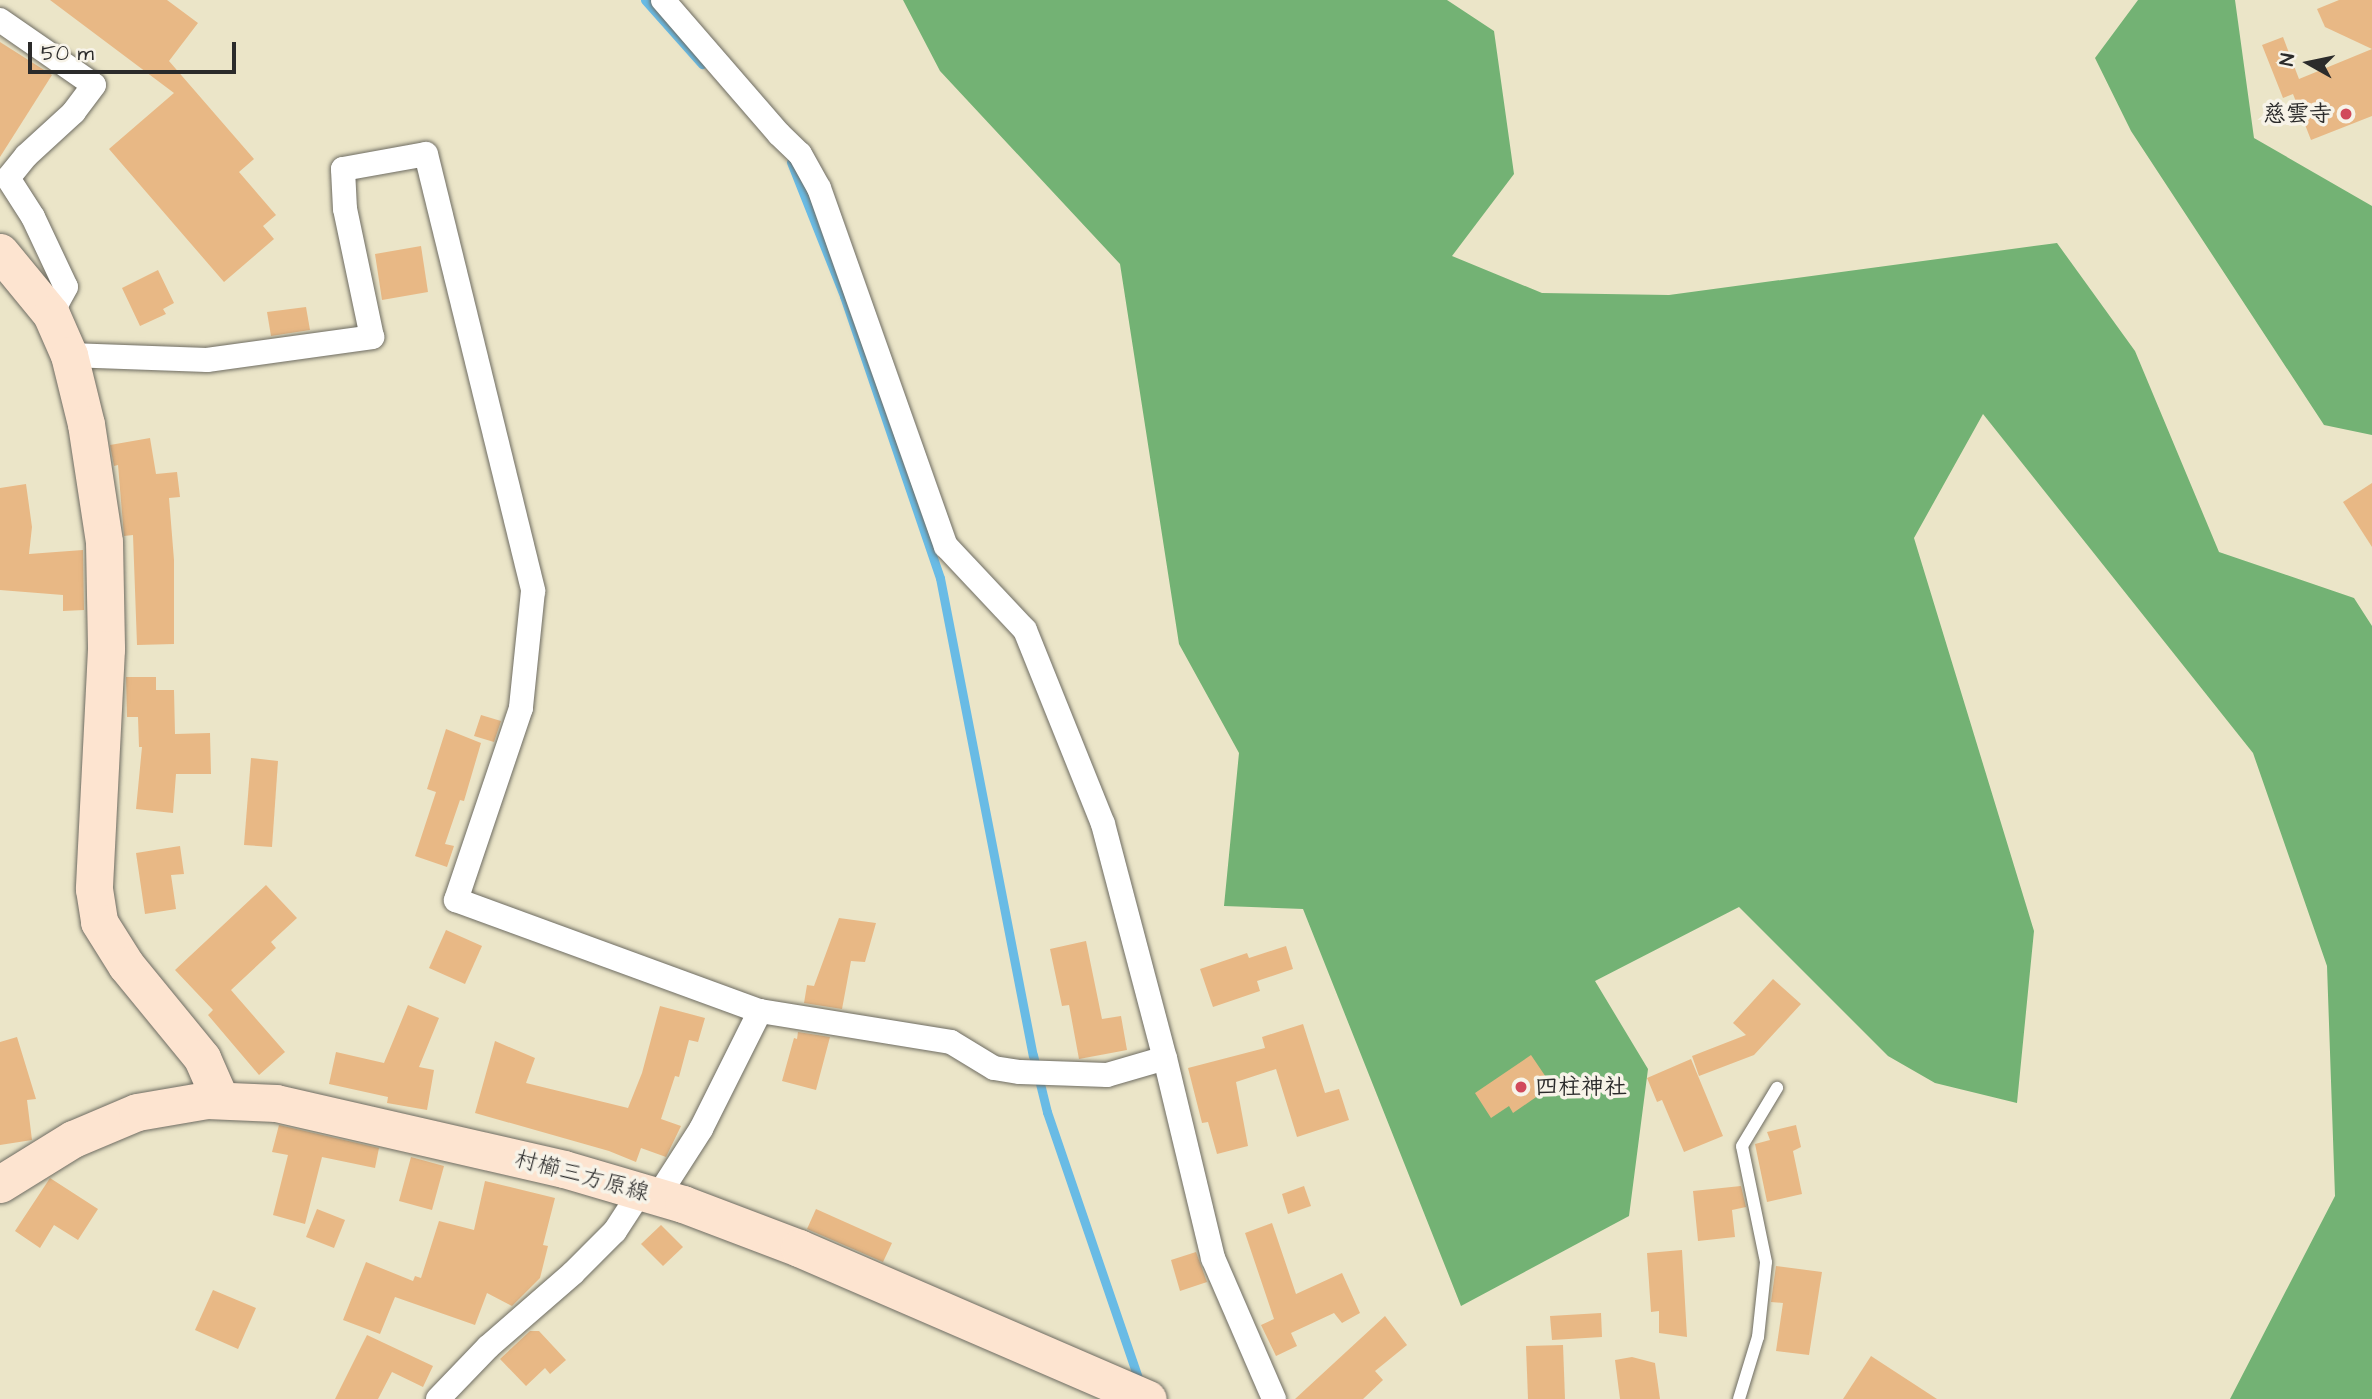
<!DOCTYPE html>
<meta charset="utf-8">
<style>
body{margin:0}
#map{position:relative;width:2372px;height:1399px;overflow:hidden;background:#ebe5c8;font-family:"Architects Daughter","Klee One",sans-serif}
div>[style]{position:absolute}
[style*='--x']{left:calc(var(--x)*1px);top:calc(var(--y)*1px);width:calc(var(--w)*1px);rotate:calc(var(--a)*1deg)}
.forest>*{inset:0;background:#73b274}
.stream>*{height:9px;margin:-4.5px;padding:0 4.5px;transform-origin:4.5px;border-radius:4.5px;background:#69bbe5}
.building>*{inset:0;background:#e8b885}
.roads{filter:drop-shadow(0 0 2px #6e6c62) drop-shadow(0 0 2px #6e6c62)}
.lane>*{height:12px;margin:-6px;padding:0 6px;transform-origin:6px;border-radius:6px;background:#fff}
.street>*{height:24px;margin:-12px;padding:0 12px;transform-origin:12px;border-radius:12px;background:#fff}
.secondary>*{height:37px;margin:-18.5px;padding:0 18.5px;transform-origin:18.5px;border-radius:18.5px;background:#fde4d0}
.dots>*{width:19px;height:19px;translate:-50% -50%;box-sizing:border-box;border:4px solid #f7f3e8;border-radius:50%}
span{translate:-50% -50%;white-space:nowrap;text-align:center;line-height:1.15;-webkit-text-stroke:7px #f7f3e8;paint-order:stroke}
.poi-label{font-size:23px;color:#2b2b2b;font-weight:700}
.right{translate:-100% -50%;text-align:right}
.left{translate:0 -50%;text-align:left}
.street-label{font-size:23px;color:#2b2b2b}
.north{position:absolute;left:2274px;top:28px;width:70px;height:70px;-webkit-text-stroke:5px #f7f3e8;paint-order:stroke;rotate:279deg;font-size:19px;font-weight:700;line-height:28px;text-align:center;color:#2b2b2b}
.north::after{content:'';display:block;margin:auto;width:24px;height:32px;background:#2b2b2b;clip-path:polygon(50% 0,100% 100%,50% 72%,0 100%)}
.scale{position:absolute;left:28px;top:42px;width:208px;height:32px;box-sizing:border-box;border:4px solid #2b2b2b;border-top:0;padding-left:9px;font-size:21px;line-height:24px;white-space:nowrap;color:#2b2b2b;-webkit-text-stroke:5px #f7f3e8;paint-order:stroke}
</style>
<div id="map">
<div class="forest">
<i style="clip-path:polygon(903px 0,1447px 0,1494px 31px,1514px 174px,1452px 256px,1542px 293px,1669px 295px,2057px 243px,2135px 351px,2219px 552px,2354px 598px,2372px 626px,2372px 1399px,2230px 1399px,2335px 1196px,2327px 966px,2253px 753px,1983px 414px,1914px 538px,2034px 931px,2017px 1103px,1935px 1083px,1888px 1056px,1739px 907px,1595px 981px,1648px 1069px,1629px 1216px,1461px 1306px,1303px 909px,1224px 906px,1239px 753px,1179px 644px,1120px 264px,940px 71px)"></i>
<i style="clip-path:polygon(2138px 0,2235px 0,2254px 138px,2372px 206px,2372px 435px,2324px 425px,2131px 131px,2095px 58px)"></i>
</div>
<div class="stream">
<i style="--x:645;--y:0;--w:86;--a:48.3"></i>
<i style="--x:791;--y:162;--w:144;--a:68.4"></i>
<i style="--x:844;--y:296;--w:298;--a:71.2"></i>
<i style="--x:940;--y:578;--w:486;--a:79"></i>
<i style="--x:1033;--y:1055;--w:59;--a:76.2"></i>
<i style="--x:1047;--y:1112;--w:287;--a:71.1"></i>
</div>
<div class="building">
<i style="clip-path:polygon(50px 0,167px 0,198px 23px,169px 61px,254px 159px,239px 172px,276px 215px,263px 226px,274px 239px,224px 282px,109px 149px,174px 93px)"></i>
<i style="clip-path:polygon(2339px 0,2372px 0,2372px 49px,2325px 27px,2317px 9px)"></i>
<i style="clip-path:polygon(2283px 37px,2299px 79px,2372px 49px,2372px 116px,2311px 140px,2293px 94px,2283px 98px,2262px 45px)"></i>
<i style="clip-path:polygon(0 42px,52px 75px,0 157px)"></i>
<i style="clip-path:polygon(421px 246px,428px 292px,382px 300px,375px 254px)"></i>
<i style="clip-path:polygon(158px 270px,174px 303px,163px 309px,166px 314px,140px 326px,122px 288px)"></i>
<i style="clip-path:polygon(306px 307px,310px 330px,271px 336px,267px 312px)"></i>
<i style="clip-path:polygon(150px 438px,156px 474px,177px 472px,180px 497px,169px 498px,174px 560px,174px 644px,137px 645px,133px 535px,124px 536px,118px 465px,114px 466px,110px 445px)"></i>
<i style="clip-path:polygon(2372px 483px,2372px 547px,2343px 502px)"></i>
<i style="clip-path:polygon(26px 484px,32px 527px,29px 554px,83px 550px,84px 610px,63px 611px,63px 595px,0 590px,0 488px)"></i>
<i style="clip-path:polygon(126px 677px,156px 677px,156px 690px,174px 690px,175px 734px,210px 733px,211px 774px,176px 774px,173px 813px,136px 809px,142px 747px,139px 747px,138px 717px,127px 717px)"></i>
<i style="clip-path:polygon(481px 715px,501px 721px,494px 742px,474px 736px)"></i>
<i style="clip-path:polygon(446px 729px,481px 743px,464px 801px,460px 800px,445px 844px,454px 846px,447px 867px,415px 856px,436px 792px,427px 789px)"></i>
<i style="clip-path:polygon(251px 758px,278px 761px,272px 847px,244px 845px)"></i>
<i style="clip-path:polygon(180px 846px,184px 874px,171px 875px,176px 909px,145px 914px,136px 853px)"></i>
<i style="clip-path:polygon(266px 885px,297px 918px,271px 942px,276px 948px,231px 990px,285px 1052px,259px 1075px,208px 1015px,213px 1010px,175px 970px)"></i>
<i style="clip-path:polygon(839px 918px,876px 923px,865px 962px,851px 961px,842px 1009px,804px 1003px,807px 985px,814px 986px)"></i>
<i style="clip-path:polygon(446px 930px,482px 946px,465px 984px,429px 968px)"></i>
<i style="clip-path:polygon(1086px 941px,1102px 1019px,1121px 1016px,1127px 1050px,1079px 1059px,1069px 1005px,1062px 1006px,1050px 949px)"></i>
<i style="clip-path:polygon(1286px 946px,1293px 969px,1257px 981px,1260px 991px,1213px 1007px,1200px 969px,1247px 953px,1249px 958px)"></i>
<i style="clip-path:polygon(1773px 979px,1801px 1004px,1754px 1055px,1699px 1076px,1692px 1056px,1746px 1035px,1733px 1023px)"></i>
<i style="clip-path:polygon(408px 1005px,439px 1018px,419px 1067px,434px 1070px,427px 1110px,387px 1103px,388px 1097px,329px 1084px,336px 1052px,384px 1063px)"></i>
<i style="clip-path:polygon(660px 1006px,705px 1018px,698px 1042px,689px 1040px,679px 1077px,675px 1076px,661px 1119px,681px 1126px,666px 1157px,641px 1148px,636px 1162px,609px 1151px,475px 1113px,495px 1041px,535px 1058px,526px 1083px,628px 1108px,642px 1073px)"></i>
<i style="clip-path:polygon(1303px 1024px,1325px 1093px,1339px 1089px,1349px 1120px,1297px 1137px,1276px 1069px,1236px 1082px,1248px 1146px,1217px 1154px,1208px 1122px,1202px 1123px,1188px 1068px,1265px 1048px,1262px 1037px)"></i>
<i style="clip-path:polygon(798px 1032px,830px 1037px,816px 1090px,782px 1081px,794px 1038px,797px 1039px)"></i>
<i style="clip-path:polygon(17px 1037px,36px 1099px,27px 1100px,32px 1140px,0 1145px,0 1042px)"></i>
<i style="clip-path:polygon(1531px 1055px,1552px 1086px,1513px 1113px,1509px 1106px,1491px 1118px,1475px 1093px)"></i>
<i style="clip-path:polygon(1691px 1059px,1723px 1136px,1684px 1152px,1662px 1100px,1657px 1102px,1647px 1078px)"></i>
<i style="clip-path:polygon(279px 1125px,379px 1148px,375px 1168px,322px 1157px,305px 1224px,273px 1215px,288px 1155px,272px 1152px)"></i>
<i style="clip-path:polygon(1796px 1125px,1801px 1147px,1793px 1151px,1802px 1194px,1767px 1202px,1755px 1144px,1770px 1140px,1767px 1132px)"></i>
<i style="clip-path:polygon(411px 1157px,444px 1166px,432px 1210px,399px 1201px)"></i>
<i style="clip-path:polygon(50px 1178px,98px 1209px,78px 1240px,54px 1225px,40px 1248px,15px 1231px)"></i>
<i style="clip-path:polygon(485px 1181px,555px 1198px,543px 1245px,548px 1246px,540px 1278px,512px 1306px,487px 1293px,475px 1325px,395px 1297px,380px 1334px,343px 1320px,366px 1262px,413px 1281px,415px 1276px,421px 1278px,439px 1221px,474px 1230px)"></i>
<i style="clip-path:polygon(1304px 1186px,1311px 1206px,1288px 1214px,1282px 1194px)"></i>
<i style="clip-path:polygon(1741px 1186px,1746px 1207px,1732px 1210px,1735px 1237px,1698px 1241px,1693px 1191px)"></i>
<i style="clip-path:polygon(317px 1209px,345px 1220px,334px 1248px,306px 1237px)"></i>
<i style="clip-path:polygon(816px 1209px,892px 1243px,883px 1262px,807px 1229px)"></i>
<i style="clip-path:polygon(1272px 1223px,1296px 1294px,1342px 1273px,1360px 1313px,1342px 1323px,1334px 1313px,1291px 1333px,1297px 1346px,1276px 1356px,1261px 1325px,1274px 1319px,1245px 1233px)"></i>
<i style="clip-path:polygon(661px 1225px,683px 1247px,663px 1266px,641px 1244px)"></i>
<i style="clip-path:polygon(1682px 1250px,1687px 1337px,1659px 1333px,1659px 1311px,1651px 1312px,1647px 1253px)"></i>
<i style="clip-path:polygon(1196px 1252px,1207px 1282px,1180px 1291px,1171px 1260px)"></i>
<i style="clip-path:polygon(1776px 1266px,1822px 1272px,1809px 1355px,1776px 1351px,1783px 1303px,1771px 1302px)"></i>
<i style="clip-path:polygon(213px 1290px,256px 1308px,238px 1349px,195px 1330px)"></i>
<i style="clip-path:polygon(1601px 1313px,1602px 1337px,1552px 1340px,1550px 1316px)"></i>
<i style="clip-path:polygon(1385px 1316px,1407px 1345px,1375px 1371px,1383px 1380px,1363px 1399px,1295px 1399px)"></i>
<i style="clip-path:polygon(530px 1331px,539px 1331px,566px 1360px,550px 1374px,545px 1368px,526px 1386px,500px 1359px)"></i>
<i style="clip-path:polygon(367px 1335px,433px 1366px,423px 1387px,392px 1372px,378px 1399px,335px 1399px)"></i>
<i style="clip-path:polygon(1563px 1345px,1565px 1399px,1528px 1399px,1526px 1346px)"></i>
<i style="clip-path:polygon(1871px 1356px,1937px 1399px,1843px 1399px)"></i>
<i style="clip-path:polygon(1632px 1357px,1655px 1363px,1660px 1399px,1620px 1399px,1615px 1360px)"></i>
</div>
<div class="roads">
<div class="lane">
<i style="--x:1739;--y:1399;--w:65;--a:-73"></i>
<i style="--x:1758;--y:1337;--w:75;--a:-83.9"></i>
<i style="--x:1766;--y:1262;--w:118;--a:-101.7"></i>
<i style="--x:1742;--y:1146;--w:68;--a:-58.9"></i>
</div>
<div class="street">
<i style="--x:663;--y:0;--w:177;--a:49.1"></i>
<i style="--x:779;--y:134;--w:29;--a:44"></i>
<i style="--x:800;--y:154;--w:39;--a:61"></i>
<i style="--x:819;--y:188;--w:380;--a:70.5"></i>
<i style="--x:946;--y:546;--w:115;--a:46.8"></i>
<i style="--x:1025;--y:630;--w:209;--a:68.1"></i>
<i style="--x:1103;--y:824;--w:242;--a:75.2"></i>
<i style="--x:1165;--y:1058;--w:206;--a:76.5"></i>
<i style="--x:1213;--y:1258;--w:154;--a:66.6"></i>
<i style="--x:0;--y:20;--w:114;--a:34.7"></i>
<i style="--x:94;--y:85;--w:34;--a:127"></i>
<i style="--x:74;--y:112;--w:65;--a:137.5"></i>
<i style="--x:26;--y:156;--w:28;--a:129"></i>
<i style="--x:8;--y:178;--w:46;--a:57.3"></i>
<i style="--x:33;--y:217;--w:77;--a:64.8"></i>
<i style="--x:66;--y:287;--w:31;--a:119"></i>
<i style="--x:69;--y:355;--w:138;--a:2.1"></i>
<i style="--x:207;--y:360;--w:167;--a:-7.9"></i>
<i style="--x:372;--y:337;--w:131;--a:-101.9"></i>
<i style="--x:345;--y:209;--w:40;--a:-92.9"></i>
<i style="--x:343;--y:169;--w:84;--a:-10.2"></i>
<i style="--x:426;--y:154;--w:450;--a:76.2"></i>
<i style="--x:533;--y:591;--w:118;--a:95.9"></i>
<i style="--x:521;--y:708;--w:203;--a:108.7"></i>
<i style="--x:456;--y:900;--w:324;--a:20.1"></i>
<i style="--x:760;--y:1011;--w:193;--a:9.2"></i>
<i style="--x:951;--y:1042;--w:50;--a:31.2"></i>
<i style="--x:994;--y:1068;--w:26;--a:9"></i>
<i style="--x:1020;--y:1072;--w:87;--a:2"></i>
<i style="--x:1107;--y:1075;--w:60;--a:-16.3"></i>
<i style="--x:658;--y:1196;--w:80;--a:-57.3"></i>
<i style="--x:701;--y:1129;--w:132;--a:-63.4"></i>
<i style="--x:438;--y:1399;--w:72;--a:-46.1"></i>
<i style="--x:488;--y:1347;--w:113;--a:-41"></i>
<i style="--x:573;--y:1273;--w:59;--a:-45"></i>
<i style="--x:615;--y:1231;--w:48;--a:-57"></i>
</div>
<div class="secondary">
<i style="--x:0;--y:252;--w:80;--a:50.6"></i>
<i style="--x:51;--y:314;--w:45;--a:66.3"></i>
<i style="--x:69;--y:355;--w:71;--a:76.2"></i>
<i style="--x:86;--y:424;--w:119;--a:81.3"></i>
<i style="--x:104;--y:542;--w:107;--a:88.9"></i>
<i style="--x:106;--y:649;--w:240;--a:92.9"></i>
<i style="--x:94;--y:889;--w:33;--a:81"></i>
<i style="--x:99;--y:922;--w:51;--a:57.9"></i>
<i style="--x:126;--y:965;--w:120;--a:50.7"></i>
<i style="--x:202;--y:1058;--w:45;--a:66.3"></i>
<i style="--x:0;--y:1184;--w:86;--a:-31.7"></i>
<i style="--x:73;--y:1139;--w:69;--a:-22.9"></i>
<i style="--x:137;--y:1112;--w:71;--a:-9.7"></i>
<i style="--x:207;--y:1100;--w:69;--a:2.5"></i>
<i style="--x:276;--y:1103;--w:295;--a:12.9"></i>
<i style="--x:564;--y:1169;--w:124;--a:16.4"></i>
<i style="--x:683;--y:1204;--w:124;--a:20.8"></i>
<i style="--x:799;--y:1248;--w:380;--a:23.4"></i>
</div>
</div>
<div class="dots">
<i style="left:2346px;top:114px;background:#d1495b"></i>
<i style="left:1521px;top:1087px;background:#d1495b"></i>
</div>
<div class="poi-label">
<span class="right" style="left:2332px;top:114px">慈雲寺</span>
<span class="left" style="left:1535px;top:1087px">四柱神社</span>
</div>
<div class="street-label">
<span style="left:582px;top:1176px;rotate:15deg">村櫛三方原線</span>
</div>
<div class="north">N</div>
<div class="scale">50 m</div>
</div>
